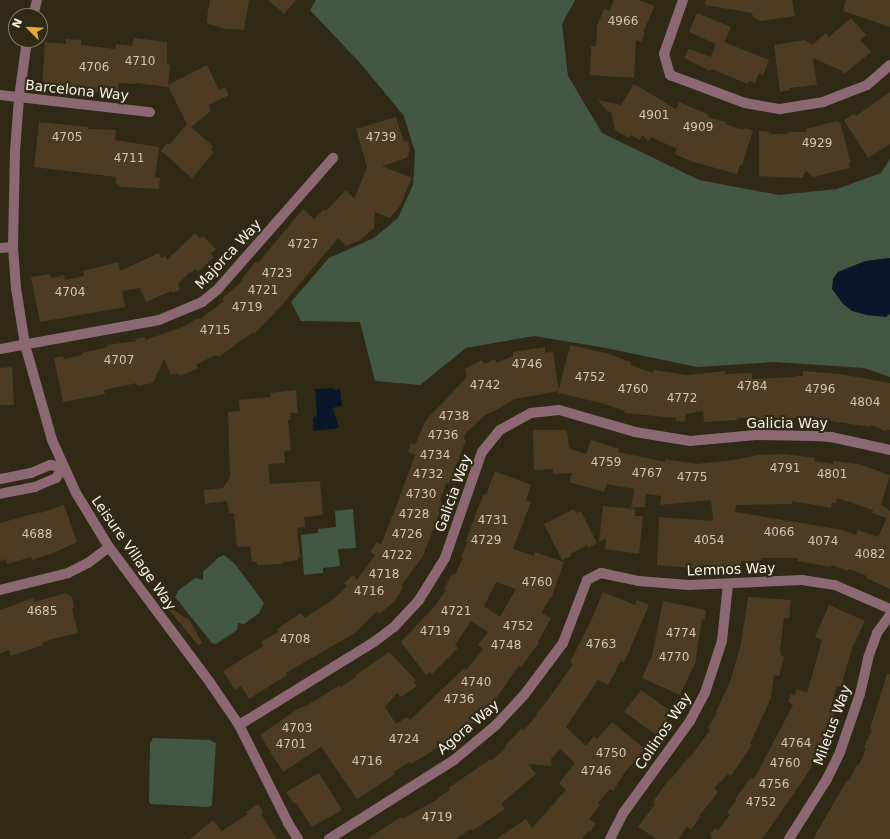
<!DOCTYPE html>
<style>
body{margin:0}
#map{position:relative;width:890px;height:839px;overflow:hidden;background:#302916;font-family:"DejaVu Sans",sans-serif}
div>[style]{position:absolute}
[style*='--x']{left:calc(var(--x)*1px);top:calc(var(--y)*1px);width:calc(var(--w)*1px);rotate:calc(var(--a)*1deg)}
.green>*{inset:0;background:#435842}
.water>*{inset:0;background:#0a172b}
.building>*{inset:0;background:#4e3b24}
.minor>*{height:10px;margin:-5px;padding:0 5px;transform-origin:5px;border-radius:5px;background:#8c6972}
span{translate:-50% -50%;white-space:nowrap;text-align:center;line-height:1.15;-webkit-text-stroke:4px #302916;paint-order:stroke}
.number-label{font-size:12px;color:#cec6b7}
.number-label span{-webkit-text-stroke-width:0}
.street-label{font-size:14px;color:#f9f4e8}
.north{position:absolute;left:8px;top:8px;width:40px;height:40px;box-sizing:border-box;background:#302916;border:1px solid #807a6a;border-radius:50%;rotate:294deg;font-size:11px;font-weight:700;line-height:16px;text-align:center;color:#f9f4e8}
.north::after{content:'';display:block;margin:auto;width:14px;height:18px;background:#e6ac36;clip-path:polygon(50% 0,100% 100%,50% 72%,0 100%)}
</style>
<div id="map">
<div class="green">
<i style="clip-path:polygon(316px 0,575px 0,562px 24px,568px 76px,602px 133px,699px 180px,779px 195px,837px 189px,881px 173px,890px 159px,890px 377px,864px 368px,775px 362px,697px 367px,606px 348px,534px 336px,466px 348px,420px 385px,375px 381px,360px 322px,301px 321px,291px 302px,329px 258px,374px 238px,398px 218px,413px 185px,415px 152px,404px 116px,361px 64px,310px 10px)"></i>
<i style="clip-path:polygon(353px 509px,356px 548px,338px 549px,340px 566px,323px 568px,323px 573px,304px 575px,301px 535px,318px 533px,318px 529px,336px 527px,335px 511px)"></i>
<i style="clip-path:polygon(224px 555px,235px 564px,264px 603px,259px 613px,244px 624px,238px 623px,237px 630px,216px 644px,212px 643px,175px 597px,179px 590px,195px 578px,203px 580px,203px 572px,219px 557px)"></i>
<i style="clip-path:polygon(153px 738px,209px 740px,216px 743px,212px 805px,209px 807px,151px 804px,149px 802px,150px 744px)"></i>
</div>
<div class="water">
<i style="clip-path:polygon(890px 258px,890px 314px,886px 317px,867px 315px,852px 311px,843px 304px,832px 289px,833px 279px,838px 272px,865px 261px)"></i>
<i style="clip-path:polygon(332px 388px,336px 390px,340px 389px,342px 406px,335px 407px,333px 409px,339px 428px,314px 431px,313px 418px,317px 415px,315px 389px)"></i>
</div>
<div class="building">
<i style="clip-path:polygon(210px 0,249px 0,244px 30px,225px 29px,206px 23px)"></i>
<i style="clip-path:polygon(268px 0,296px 0,284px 14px)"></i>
<i style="clip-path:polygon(614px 0,638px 0,655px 6px,643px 32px,645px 33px,641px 42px,636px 40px,634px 78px,590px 75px,591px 46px,596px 46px,597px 26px,604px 9px,609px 11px)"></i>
<i style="clip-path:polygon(706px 0,792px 0,795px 16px,760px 21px,753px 17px,752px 13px,705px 5px)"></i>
<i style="clip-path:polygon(846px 0,890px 0,890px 27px,843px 11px)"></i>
<i style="clip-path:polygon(697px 13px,731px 27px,724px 42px,769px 60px,763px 75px,759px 73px,755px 83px,749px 81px,748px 84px,711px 69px,710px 71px,684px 58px,689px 49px,711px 57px,716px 44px,689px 32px)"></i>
<i style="clip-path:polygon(851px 18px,866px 35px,860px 40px,871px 52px,844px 74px,842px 71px,813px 58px,817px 85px,789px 88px,790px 90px,780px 92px,774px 45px,805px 40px,812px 45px,826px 33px,829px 37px)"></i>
<i style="clip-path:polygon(134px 38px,167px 42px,167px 64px,170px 65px,168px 85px,207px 65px,219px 90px,225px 87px,229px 95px,209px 105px,211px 111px,191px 127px,213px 146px,211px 149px,214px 152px,192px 178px,161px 151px,167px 143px,169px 145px,187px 124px,168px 86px,168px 87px,136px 83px,136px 84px,119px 83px,118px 94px,42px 87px,45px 42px,66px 44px,66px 39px,81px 40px,81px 45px,115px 49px,116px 44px,132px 46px)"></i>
<i style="clip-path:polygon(634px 84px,676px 109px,679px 102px,709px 115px,708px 117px,726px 122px,725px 124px,743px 130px,744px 128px,753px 130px,742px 165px,740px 165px,737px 174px,690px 161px,675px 154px,677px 149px,651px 137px,649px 141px,642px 135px,640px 140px,631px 135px,629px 138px,615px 130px,611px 112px,607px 111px,598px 100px,621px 105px)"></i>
<i style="clip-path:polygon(890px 92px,890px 144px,868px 158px,844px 120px,854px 114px,856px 116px)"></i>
<i style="clip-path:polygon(396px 117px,404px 142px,408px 141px,410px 149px,407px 158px,382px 166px,412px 178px,400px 206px,390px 218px,375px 212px,374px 228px,360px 240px,346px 246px,338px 238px,282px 305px,254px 334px,252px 333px,239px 342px,219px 357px,215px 355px,196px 365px,198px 368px,180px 376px,179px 374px,171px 375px,164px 359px,153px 383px,137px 386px,137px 383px,104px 390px,105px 394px,63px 402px,54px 358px,63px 356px,64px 359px,82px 355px,82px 353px,108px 347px,107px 345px,136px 341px,135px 339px,145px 337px,145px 340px,183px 327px,196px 319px,200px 319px,224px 301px,222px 299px,243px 280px,242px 279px,250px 269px,256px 261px,258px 263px,303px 209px,314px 219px,324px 209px,326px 211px,346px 190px,354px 199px,367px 167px,356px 129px)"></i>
<i style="clip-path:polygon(837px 121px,838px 123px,840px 122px,851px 163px,849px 163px,850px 168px,813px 177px,806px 171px,802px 178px,759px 176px,759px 131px,769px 132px,769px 134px,788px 134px,788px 132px,807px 132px,806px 129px)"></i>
<i style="clip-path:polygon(39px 122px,88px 127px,88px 129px,116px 130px,115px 140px,159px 147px,155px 177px,160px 178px,159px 189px,121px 187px,116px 183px,116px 177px,34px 167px)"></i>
<i style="clip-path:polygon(195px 233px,200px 238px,203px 236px,216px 249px,211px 254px,214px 257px,198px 272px,195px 269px,191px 273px,190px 272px,178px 284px,180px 290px,172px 293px,171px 291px,146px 302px,140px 288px,122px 291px,125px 307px,40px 322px,31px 277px,50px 274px,51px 278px,64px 275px,65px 280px,84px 276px,83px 271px,118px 262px,120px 271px,159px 253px,161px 258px,165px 256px,167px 260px)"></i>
<i style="clip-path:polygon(570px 345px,606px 353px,631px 362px,630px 365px,653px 373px,654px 370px,686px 375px,725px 371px,726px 374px,752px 373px,752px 379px,795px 377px,795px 376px,803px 376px,803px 371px,840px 374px,890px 383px,890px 430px,887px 429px,886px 431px,871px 425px,870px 427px,818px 419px,819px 418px,797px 416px,797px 418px,737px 418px,737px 420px,704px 422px,703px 411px,686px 414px,685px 422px,676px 421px,676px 418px,624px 413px,625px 411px,605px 404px,558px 393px)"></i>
<i style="clip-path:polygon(545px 347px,545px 353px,553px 351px,559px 391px,515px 399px,496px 410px,485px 415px,467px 432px,463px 438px,466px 440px,449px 484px,446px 483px,440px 501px,442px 502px,438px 517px,423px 556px,401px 586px,403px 587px,401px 591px,395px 601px,379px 614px,377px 611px,355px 633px,286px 673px,287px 675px,249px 699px,241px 686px,235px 690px,223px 671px,263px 646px,261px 642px,278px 632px,277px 629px,301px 613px,305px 618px,335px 598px,347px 586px,344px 583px,353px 575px,357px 580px,375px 555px,370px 552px,377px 542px,381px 545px,397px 504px,415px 455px,408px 452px,411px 443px,415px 445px,426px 420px,467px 377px,465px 369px,482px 360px,484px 364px,495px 359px,497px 363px,513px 356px,513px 352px)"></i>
<i style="clip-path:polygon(12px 367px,14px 405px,0 405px,0 368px)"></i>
<i style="clip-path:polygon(296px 390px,298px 413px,290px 413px,291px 419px,288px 420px,291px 450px,284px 451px,285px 463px,268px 464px,270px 484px,320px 481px,323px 515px,304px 517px,305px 527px,297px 528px,300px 557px,298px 558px,298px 560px,283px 562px,283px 564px,257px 565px,257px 562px,252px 562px,250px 546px,237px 547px,234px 513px,229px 513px,227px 501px,205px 504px,204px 490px,223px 488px,230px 477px,228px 412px,240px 411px,239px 400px,271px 397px,270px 393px)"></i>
<i style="clip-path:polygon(evenodd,533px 430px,567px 430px,569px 448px,586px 454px,591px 440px,619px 449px,618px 452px,665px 462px,665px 459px,697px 464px,734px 460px,757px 455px,784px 454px,815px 458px,814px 461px,833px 464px,833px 461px,858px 464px,890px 475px,881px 505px,890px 511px,890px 589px,866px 578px,867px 576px,849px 569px,848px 571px,831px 565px,831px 567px,797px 561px,798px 558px,761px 558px,761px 560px,757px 561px,741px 561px,741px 566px,702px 569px,657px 565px,659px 517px,713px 521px,711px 500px,660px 505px,661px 496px,646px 494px,645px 507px,631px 508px,634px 489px,607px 484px,604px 492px,569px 482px,572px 473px,553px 474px,553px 469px,534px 470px,533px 430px,837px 498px,873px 510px,872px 513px,887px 518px,878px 537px,858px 530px,856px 535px,843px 530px,735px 512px,736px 505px,792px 504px,792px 501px,831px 508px,832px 503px,836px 503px,837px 498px)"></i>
<i style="clip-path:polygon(evenodd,495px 471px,531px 485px,526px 500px,531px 502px,513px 549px,534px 556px,535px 552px,564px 562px,551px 599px,550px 598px,541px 613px,551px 618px,538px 642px,539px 643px,521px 667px,519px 665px,495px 700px,468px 727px,426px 755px,411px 764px,409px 762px,394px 772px,395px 774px,391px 777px,357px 799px,321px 747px,283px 772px,260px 735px,299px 708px,306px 706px,340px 685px,341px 687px,357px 676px,356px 675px,360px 672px,389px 652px,416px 680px,414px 682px,417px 686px,401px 697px,397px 693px,385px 707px,396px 724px,407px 717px,410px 720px,464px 668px,466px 670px,483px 649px,478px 645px,488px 632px,471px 621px,455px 645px,458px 648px,432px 674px,430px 672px,426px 675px,401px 642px,435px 606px,446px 590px,444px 589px,452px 574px,455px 575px,463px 558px,461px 557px,468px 542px,466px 541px,477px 510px,484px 494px,486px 495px,495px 471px,496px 582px,516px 589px,500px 617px,484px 606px,496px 582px)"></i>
<i style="clip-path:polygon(64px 505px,77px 542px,51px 554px,32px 560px,31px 557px,7px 564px,6px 559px,0 561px,0 523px,40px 512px,40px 513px)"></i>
<i style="clip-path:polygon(603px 506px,635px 509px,635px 516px,643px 516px,639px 554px,605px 549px,606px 539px,599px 542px)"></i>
<i style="clip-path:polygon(574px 509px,576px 513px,581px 511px,597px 543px,588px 548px,587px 545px,570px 554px,571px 556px,562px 560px,544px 524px)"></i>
<i style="clip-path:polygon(603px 592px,635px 605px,637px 600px,649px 605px,624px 663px,621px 661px,608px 685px,598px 680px,566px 727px,586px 746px,594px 736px,597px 739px,612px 722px,645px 749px,625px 772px,613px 791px,610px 789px,598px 803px,600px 805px,589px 819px,596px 824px,590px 832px,588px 831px,582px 839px,496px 839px,526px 819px,532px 828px,566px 790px,559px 783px,575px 763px,560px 749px,551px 759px,552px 766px,528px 764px,536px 774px,501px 804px,505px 809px,472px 831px,471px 829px,455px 839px,367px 839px,401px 817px,402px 819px,438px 799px,437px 798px,450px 790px,448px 788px,491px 759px,492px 760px,506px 748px,505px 746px,522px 728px,524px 730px,537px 715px,536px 714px,547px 701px,573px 664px,570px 662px,590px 623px)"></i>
<i style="clip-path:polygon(65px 593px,72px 597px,74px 606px,72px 610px,78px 633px,52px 639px,42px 643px,43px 645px,11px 656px,9px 650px,0 654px,0 610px,34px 598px,35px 602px)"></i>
<i style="clip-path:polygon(748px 597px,791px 600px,789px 618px,784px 618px,780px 649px,781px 656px,784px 657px,779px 676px,774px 675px,771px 698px,750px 744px,752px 745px,731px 776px,728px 774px,714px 788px,717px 790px,717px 794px,698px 817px,701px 816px,691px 830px,687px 827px,679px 839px,657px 839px,638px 827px,655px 804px,653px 803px,655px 799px,670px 778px,671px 779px,688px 758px,689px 759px,710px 730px,708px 729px,710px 724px,717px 713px,716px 712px,730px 682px,741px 644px)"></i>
<i style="clip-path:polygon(663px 601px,706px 610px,705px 619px,702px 619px,695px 663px,680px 695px,642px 678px,652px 656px)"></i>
<i style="clip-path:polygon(829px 605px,865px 621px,852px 648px,841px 687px,837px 686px,832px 703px,837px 705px,822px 748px,804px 779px,762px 839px,711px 839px,712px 837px,709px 835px,715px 828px,718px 830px,730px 815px,727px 812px,737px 800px,735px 799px,751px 777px,754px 779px,793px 705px,788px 702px,791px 694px,794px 695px,797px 689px,807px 693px,822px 640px,815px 637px)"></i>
<i style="clip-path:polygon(171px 608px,190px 621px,202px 643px,198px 645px,169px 610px)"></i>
<i style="clip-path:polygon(887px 674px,890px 674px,890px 839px,813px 839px,847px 780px,849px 781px,857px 764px,859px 765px,866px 748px,864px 747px,872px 730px,870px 729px)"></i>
<i style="clip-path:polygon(641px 690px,672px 712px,655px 734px,624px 712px)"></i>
<i style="clip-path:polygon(319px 773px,342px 810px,312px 827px,296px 803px,294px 804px,286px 792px)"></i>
<i style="clip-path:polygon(258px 804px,263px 812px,261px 814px,277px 839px,190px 839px,213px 820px,222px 831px,248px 814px,246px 812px)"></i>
</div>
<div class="minor">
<i style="--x:683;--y:0;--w:57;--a:109.4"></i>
<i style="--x:664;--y:54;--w:22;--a:74"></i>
<i style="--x:670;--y:75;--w:80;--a:20.5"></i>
<i style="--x:745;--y:103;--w:36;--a:10"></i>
<i style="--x:780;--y:109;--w:44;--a:-9.2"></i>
<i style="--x:823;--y:102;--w:47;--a:-21.1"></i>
<i style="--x:867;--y:85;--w:30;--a:-41"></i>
<i style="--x:33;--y:16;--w:16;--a:-76"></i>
<i style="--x:27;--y:40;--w:59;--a:97.9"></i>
<i style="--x:19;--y:98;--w:53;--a:94.3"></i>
<i style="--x:15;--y:151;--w:96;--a:91.2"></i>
<i style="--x:13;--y:247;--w:41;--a:85.8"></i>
<i style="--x:16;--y:288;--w:58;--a:81"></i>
<i style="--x:25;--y:345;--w:99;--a:74.1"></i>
<i style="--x:52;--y:440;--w:58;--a:65.6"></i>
<i style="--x:76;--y:493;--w:63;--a:58.6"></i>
<i style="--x:109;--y:547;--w:171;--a:53.3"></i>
<i style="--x:211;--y:684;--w:50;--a:55.7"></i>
<i style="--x:239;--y:725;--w:110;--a:63.4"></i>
<i style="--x:288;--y:823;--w:19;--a:58"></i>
<i style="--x:0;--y:95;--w:151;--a:6.5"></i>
<i style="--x:0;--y:248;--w:13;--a:-4"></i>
<i style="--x:0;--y:349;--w:162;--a:-10.3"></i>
<i style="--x:159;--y:320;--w:47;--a:-22.7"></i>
<i style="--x:202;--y:302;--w:19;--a:-39"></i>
<i style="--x:217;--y:290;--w:176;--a:-48.7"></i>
<i style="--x:0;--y:479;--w:32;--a:-11"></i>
<i style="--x:31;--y:473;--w:21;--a:-23"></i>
<i style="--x:50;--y:465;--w:13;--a:9"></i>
<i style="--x:63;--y:467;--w:13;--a:122"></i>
<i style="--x:56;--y:478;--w:23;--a:157"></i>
<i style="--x:35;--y:487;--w:36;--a:169"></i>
<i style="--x:0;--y:590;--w:70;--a:-14"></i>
<i style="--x:68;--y:573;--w:22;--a:-27"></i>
<i style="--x:88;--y:563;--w:26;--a:-37"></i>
<i style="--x:239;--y:725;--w:158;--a:-31.6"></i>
<i style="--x:374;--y:642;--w:25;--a:-37"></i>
<i style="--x:394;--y:627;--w:37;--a:-47"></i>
<i style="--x:419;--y:600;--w:49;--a:-58.2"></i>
<i style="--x:445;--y:558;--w:112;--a:-70.8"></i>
<i style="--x:482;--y:452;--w:28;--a:-51"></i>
<i style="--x:500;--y:430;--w:35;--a:-29"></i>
<i style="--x:531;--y:413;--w:28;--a:-6"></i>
<i style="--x:559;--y:410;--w:79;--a:16.1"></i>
<i style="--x:635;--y:432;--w:56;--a:9.3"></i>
<i style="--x:690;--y:441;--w:66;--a:-5.2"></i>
<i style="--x:756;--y:435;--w:58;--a:1"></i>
<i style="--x:814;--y:436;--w:17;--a:3"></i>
<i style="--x:831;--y:437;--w:60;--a:12.4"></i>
<i style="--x:329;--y:839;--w:148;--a:-32.3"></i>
<i style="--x:454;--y:760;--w:55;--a:-39.8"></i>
<i style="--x:496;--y:725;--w:41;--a:-47"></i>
<i style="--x:524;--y:695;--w:65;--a:-53.1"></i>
<i style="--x:563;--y:643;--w:67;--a:-69.1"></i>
<i style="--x:587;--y:580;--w:16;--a:-27"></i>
<i style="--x:601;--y:573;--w:38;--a:12"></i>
<i style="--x:638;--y:581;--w:51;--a:4.5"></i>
<i style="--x:689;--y:585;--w:113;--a:-2.5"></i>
<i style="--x:802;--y:580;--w:33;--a:9"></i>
<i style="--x:835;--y:585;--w:60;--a:23.6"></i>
<i style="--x:610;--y:839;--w:30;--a:-63"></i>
<i style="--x:624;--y:812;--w:112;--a:-54"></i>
<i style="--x:690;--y:721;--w:32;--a:-62"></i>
<i style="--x:705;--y:693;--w:55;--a:-71.9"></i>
<i style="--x:722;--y:641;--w:57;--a:-84"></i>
<i style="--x:789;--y:839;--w:71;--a:-57.7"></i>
<i style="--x:827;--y:779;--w:30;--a:-64"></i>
<i style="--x:840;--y:752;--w:61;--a:-71"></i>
<i style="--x:860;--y:694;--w:37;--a:-77"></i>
<i style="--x:868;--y:658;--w:27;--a:-70"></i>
<i style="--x:877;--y:633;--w:22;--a:-54"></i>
</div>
<div class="number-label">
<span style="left:623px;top:22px">4966</span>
<span style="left:140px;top:62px">4710</span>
<span style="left:94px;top:68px">4706</span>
<span style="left:654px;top:116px">4901</span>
<span style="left:698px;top:128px">4909</span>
<span style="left:67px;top:138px">4705</span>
<span style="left:381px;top:138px">4739</span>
<span style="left:817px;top:144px">4929</span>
<span style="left:129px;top:159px">4711</span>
<span style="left:303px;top:245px">4727</span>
<span style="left:277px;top:274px">4723</span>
<span style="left:263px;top:291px">4721</span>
<span style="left:70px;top:293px">4704</span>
<span style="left:247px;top:308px">4719</span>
<span style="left:215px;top:331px">4715</span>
<span style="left:119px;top:361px">4707</span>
<span style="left:527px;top:365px">4746</span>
<span style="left:590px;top:378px">4752</span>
<span style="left:485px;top:386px">4742</span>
<span style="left:752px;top:387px">4784</span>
<span style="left:633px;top:390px">4760</span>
<span style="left:820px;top:390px">4796</span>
<span style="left:682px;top:399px">4772</span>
<span style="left:865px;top:403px">4804</span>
<span style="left:454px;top:417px">4738</span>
<span style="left:443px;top:436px">4736</span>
<span style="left:435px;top:456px">4734</span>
<span style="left:606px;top:463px">4759</span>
<span style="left:785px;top:469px">4791</span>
<span style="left:647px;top:474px">4767</span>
<span style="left:428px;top:475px">4732</span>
<span style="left:832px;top:475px">4801</span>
<span style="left:692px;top:478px">4775</span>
<span style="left:421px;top:495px">4730</span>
<span style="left:414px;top:515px">4728</span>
<span style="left:493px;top:521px">4731</span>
<span style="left:779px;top:533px">4066</span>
<span style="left:37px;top:535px">4688</span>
<span style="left:407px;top:535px">4726</span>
<span style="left:486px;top:541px">4729</span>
<span style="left:709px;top:541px">4054</span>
<span style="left:823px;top:542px">4074</span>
<span style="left:870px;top:555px">4082</span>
<span style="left:397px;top:556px">4722</span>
<span style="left:384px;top:575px">4718</span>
<span style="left:537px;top:583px">4760</span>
<span style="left:369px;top:592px">4716</span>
<span style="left:42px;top:612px">4685</span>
<span style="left:456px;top:612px">4721</span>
<span style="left:518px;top:627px">4752</span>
<span style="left:435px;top:632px">4719</span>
<span style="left:681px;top:634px">4774</span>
<span style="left:295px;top:640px">4708</span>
<span style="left:601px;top:645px">4763</span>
<span style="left:506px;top:646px">4748</span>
<span style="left:674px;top:658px">4770</span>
<span style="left:476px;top:683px">4740</span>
<span style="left:459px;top:700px">4736</span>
<span style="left:297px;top:729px">4703</span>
<span style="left:404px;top:740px">4724</span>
<span style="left:796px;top:744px">4764</span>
<span style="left:291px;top:745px">4701</span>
<span style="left:611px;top:754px">4750</span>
<span style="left:367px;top:762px">4716</span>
<span style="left:785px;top:764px">4760</span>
<span style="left:596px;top:772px">4746</span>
<span style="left:774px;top:785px">4756</span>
<span style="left:761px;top:803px">4752</span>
<span style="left:437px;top:818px">4719</span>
</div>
<div class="street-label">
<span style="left:77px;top:90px;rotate:6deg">Barcelona Way</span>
<span style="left:228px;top:254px;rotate:-47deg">Majorca Way</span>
<span style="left:787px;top:423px">Galicia Way</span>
<span style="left:453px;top:493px;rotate:-70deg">Galicia Way</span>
<span style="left:134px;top:553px;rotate:55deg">Leisure Village Way</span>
<span style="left:731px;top:569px;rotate:-2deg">Lemnos Way</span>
<span style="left:832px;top:725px;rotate:-70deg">Miletus Way</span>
<span style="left:468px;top:727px;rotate:-40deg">Agora Way</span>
<span style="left:663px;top:731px;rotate:-56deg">Collinos Way</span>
</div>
<div class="north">N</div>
</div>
